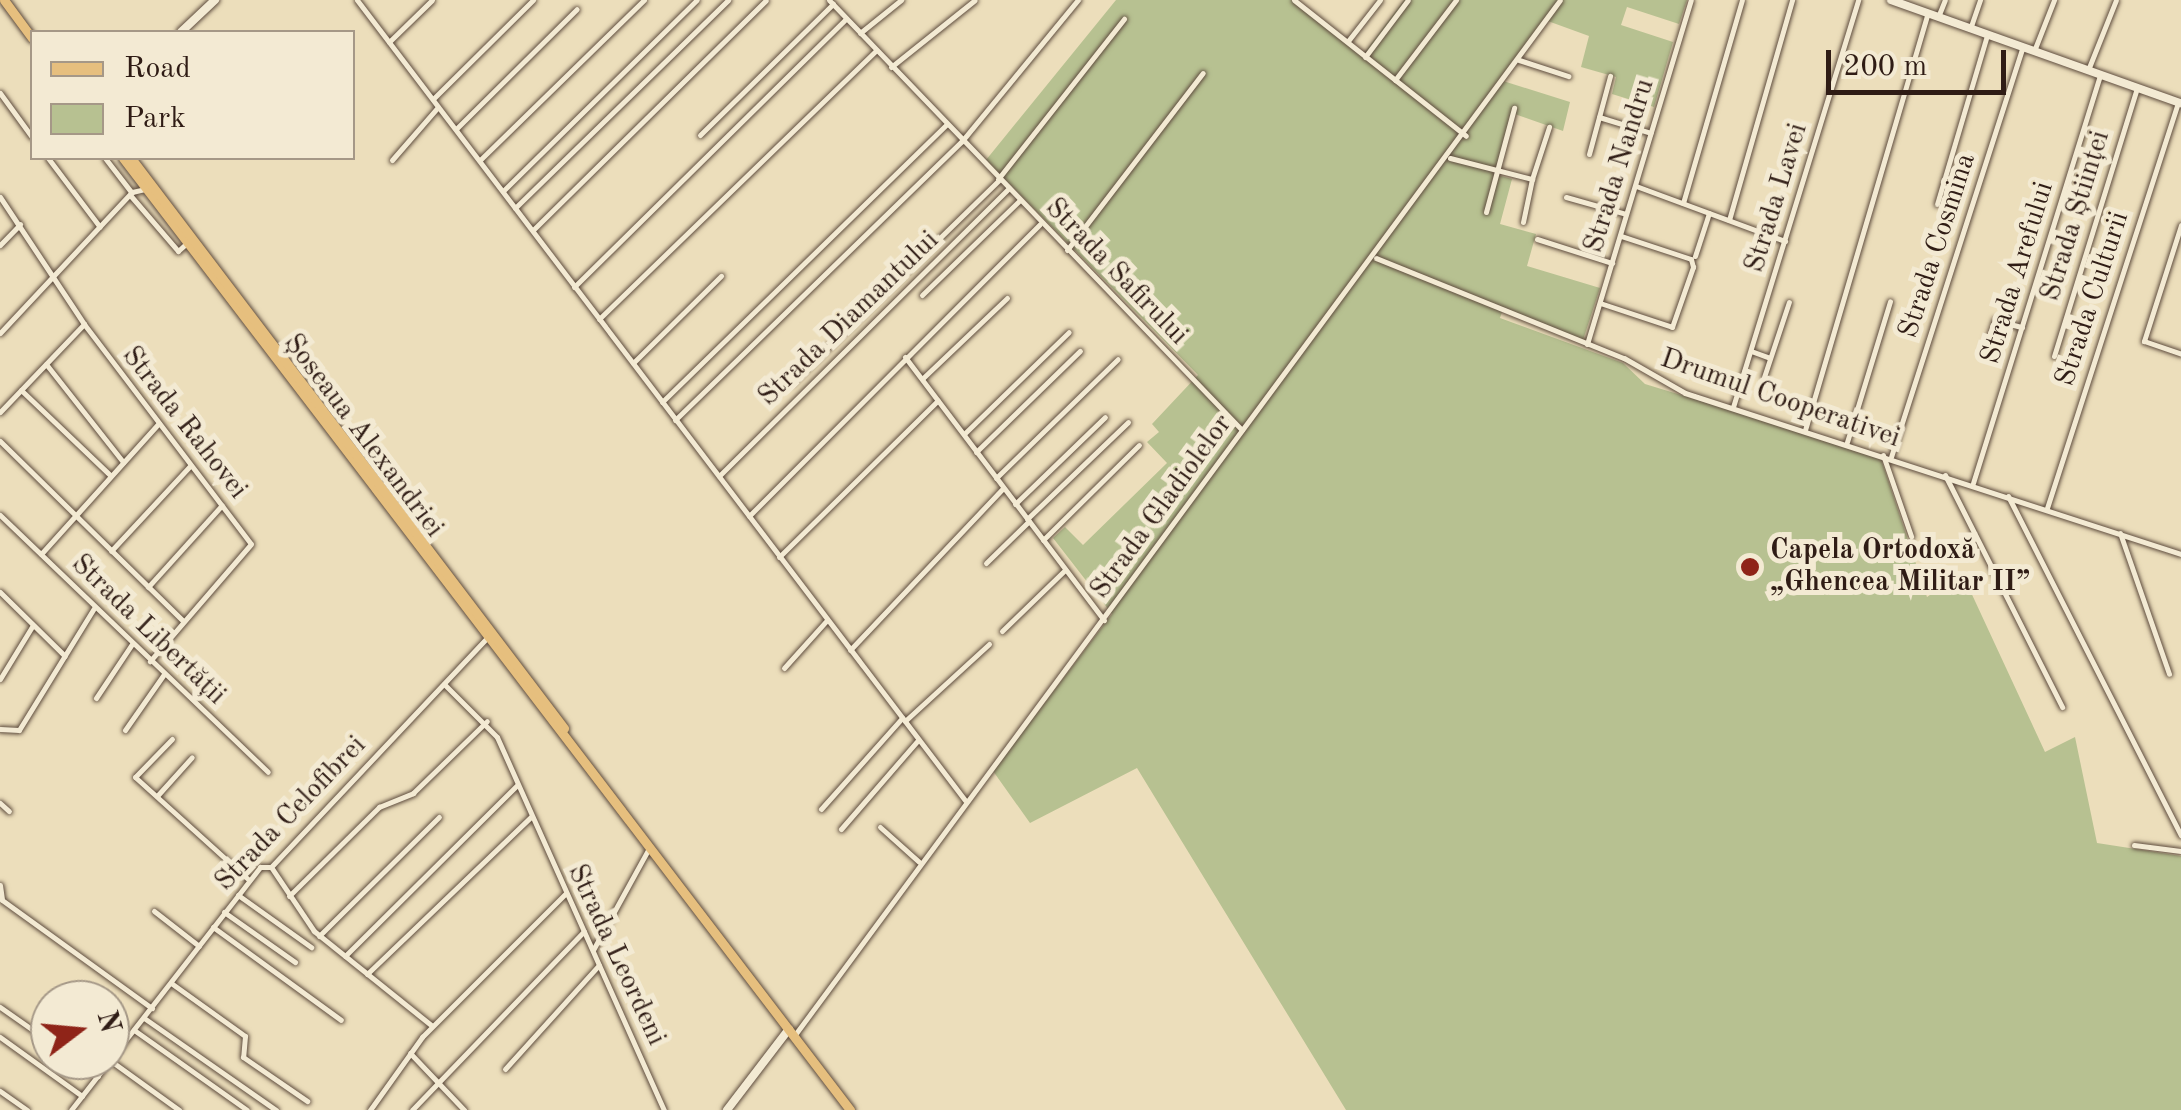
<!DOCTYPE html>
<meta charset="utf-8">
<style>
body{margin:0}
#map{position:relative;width:2181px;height:1110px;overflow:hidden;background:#ecdebb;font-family:"Old Standard TT",serif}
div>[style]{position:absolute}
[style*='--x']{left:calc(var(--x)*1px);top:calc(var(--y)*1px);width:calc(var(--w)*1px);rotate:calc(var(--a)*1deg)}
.green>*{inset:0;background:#b7c191}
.roads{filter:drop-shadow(0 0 2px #5e4c3e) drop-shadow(0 0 2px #5e4c3e)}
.street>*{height:5px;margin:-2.5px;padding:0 2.5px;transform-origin:2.5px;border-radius:2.5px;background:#f3ead3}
.secondary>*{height:8px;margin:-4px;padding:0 4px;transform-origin:4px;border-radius:4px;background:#f3ead3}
.primary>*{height:9px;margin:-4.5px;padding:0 4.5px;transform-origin:4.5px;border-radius:4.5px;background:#e6bf7e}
.dots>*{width:28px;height:28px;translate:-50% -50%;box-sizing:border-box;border:5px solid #f3ead3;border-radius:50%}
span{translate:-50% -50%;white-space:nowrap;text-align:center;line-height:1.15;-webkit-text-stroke:10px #f3ead3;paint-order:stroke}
.street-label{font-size:28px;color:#2f1c15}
.poi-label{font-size:28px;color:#2f1c15;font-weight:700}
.left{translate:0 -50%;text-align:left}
.legend{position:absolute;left:30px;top:30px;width:325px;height:130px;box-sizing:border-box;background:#f3ead3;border:2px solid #a59887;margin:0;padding:12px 18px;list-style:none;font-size:30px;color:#2f1c15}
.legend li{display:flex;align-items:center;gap:20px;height:50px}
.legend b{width:50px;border:2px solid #a59887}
.north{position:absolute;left:30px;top:980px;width:100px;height:100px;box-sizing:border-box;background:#f3ead3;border:2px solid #a59887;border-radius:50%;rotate:74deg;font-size:28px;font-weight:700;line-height:40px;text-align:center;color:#2f1c15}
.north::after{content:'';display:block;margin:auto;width:35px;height:45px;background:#8f2418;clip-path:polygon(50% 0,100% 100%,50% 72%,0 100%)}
.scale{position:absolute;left:1826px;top:50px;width:180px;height:45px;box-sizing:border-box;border:5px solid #2f1c15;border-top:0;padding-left:12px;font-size:30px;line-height:35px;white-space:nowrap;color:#2f1c15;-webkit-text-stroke:8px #f3ead3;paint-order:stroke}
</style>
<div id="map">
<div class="green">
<i style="clip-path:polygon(1116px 0,1294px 0,1364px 53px,1404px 0,1687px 0,1679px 24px,1627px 7px,1621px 25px,1673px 42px,1654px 107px,1612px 94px,1616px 77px,1581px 67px,1589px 36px,1545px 20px,1500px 80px,1570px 102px,1563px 131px,1512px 113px,1494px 174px,1512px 179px,1500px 224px,1536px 234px,1527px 266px,1600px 288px,1583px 340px,1503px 309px,1500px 318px,1623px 363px,1645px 384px,1880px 456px,1927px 597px,1962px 573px,2045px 752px,2075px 737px,2097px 843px,2181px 856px,2181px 1110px,1346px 1110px,1137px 768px,1030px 823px,993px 771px,1112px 614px,1053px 538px,1065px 527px,1083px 545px,1167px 463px,1147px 442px,1159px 432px,1152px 424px,1198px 375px,986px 160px)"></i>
</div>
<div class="roads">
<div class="street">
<i style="--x:357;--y:0;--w:1005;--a:52.77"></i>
<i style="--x:829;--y:0;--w:596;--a:46.16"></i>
<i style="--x:1294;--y:0;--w:219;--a:38.3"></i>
<i style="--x:1938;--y:17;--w:18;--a:-68"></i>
<i style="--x:1970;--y:29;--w:31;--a:-71"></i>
<i style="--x:860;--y:33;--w:53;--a:-38.8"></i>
<i style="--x:1348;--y:41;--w:52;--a:-52"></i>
<i style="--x:389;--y:42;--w:60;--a:-44.3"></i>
<i style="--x:2034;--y:51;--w:55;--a:-68.6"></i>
<i style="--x:1365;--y:57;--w:71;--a:-53"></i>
<i style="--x:1519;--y:60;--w:52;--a:18.1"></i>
<i style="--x:891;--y:67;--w:107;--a:-38.6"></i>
<i style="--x:2088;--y:70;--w:75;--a:-68.2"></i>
<i style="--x:1395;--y:80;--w:101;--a:-52.7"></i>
<i style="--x:0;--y:93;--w:54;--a:54"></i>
<i style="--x:433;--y:99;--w:141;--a:-44.7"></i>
<i style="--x:1599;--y:117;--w:54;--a:17.1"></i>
<i style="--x:456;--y:129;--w:170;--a:-44.8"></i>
<i style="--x:700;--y:135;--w:187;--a:-44.6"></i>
<i style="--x:1589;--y:154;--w:81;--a:-74.9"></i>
<i style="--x:48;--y:158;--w:86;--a:53"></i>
<i style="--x:105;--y:158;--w:44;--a:52.4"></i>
<i style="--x:1450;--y:158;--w:85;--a:14.4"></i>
<i style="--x:1532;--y:179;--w:55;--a:-71.9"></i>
<i style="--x:392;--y:160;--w:70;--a:-49"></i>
<i style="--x:480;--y:160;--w:229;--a:-44.3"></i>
<i style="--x:998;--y:179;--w:204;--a:-51.8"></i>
<i style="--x:1636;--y:186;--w:159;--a:20.3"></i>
<i style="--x:503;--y:191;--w:272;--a:-44.6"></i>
<i style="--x:130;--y:195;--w:74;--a:49.4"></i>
<i style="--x:178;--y:251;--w:12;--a:-42"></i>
<i style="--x:0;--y:197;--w:152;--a:56.5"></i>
<i style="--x:84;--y:324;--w:276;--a:52.8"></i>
<i style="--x:251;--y:544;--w:155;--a:130.8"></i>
<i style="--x:1566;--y:197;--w:62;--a:15.8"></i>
<i style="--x:1683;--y:203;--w:211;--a:-73.8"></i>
<i style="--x:1937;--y:204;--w:176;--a:-73.5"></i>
<i style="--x:515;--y:208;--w:298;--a:-44.3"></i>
<i style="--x:1486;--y:212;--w:108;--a:-74.9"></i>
<i style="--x:1729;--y:220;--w:229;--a:-74"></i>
<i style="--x:1523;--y:222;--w:44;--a:-78.2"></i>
<i style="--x:2181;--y:225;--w:122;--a:107.7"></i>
<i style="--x:2144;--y:341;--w:39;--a:19"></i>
<i style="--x:533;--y:230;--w:327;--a:-44.6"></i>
<i style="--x:1537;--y:239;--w:79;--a:17.7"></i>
<i style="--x:0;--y:245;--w:29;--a:-46"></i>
<i style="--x:1067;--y:250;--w:223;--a:-52.5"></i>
<i style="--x:1695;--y:256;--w:45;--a:-72"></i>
<i style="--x:1376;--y:258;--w:267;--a:22"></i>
<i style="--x:1624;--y:358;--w:70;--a:29.8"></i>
<i style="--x:1685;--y:393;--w:521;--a:17.98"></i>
<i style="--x:574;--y:287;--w:382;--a:-44.6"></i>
<i style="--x:922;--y:295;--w:135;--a:-44.1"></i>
<i style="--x:1600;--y:303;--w:76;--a:18.4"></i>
<i style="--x:1672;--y:327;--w:64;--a:-70.7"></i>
<i style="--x:1693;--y:267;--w:8;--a:-104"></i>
<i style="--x:1691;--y:259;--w:74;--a:-161.8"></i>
<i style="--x:599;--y:319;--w:385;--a:-44.1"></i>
<i style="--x:0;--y:333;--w:193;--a:-46.9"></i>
<i style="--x:132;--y:192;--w:13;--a:-13"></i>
<i style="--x:1587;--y:344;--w:359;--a:-73.2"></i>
<i style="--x:1985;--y:349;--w:31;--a:-71"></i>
<i style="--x:1995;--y:320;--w:28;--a:15"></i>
<i style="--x:1751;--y:351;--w:20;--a:20"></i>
<i style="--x:2054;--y:356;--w:281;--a:-72.8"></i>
<i style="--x:905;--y:357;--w:330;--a:52.9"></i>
<i style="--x:633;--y:363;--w:124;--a:-44.7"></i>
<i style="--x:46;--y:364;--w:125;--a:51.8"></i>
<i style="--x:1764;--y:377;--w:79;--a:-71.6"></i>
<i style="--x:923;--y:378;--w:116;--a:-43.6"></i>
<i style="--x:791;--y:383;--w:291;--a:-44.3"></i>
<i style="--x:21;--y:390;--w:124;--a:43.7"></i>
<i style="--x:662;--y:402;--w:397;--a:-44.3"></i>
<i style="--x:1733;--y:407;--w:426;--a:-72.9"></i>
<i style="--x:0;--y:412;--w:122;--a:-46.3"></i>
<i style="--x:675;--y:420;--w:400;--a:-44.2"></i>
<i style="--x:962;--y:141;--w:183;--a:-50.6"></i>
<i style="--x:1805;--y:430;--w:435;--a:-73.6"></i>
<i style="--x:964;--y:434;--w:146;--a:-44.2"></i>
<i style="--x:0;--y:441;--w:257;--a:44.5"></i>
<i style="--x:1847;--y:442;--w:147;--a:-73"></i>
<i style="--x:976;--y:452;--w:145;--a:-44.2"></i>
<i style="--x:1883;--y:455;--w:86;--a:70.9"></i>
<i style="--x:1891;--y:457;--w:431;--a:-72.2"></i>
<i style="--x:1945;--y:475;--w:260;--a:63.2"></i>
<i style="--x:719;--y:476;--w:407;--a:-44.8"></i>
<i style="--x:996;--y:478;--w:170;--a:-44.3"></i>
<i style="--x:1973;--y:483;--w:426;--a:-72.7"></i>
<i style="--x:2008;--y:496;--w:381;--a:63"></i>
<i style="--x:1015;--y:504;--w:125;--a:-44"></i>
<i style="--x:2047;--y:508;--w:427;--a:-72.1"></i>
<i style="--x:0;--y:515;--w:371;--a:43.8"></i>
<i style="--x:749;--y:516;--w:412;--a:-45.1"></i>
<i style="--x:1027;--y:519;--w:140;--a:-43.8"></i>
<i style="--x:2120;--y:533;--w:149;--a:70.8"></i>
<i style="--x:1043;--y:540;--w:135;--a:-44.7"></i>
<i style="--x:111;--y:551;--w:117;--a:-47.1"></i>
<i style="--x:41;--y:554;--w:176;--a:-48"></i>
<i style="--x:779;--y:557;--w:223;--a:-44.6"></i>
<i style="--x:986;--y:563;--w:60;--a:-44.3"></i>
<i style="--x:148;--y:587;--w:110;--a:-47.9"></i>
<i style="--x:0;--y:592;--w:91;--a:44.6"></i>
<i style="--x:1002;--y:631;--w:88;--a:-44.1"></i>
<i style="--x:850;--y:650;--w:223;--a:-46.6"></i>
<i style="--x:784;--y:668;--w:64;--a:-48.1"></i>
<i style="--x:0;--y:679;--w:63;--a:-58.6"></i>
<i style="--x:444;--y:684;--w:75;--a:45"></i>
<i style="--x:497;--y:737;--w:409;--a:65.9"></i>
<i style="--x:96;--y:698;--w:65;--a:-56.3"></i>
<i style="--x:905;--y:721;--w:114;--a:-42.5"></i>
<i style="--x:0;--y:729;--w:19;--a:3"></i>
<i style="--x:19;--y:730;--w:143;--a:-58.4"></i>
<i style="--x:125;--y:730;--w:68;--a:-55.1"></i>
<i style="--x:172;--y:739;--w:53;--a:134.2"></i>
<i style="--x:135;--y:777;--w:154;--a:42.1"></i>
<i style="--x:157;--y:796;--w:52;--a:-48.1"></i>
<i style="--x:0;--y:803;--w:12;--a:42"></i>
<i style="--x:821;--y:809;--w:122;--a:-48.3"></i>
<i style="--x:880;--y:827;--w:52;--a:41.9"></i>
<i style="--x:841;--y:829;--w:118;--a:-49.1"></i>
<i style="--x:2134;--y:845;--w:47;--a:7.3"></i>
<i style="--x:271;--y:867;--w:77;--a:56.1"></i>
<i style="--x:314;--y:931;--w:150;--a:38.8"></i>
<i style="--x:0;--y:885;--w:15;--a:82"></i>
<i style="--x:238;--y:895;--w:90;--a:35.5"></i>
<i style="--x:289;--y:896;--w:127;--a:-44.7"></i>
<i style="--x:379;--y:807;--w:37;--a:-22"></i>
<i style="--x:413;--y:793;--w:103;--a:-44.2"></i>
<i style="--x:2;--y:900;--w:185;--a:35.8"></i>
<i style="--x:154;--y:911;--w:57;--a:37.9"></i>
<i style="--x:224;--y:912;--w:87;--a:35.2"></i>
<i style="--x:213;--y:927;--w:158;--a:36"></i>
<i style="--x:319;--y:936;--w:169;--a:-44.8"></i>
<i style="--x:593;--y:950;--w:116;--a:-61.2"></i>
<i style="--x:345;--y:956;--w:243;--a:-44.8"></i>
<i style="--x:367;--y:974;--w:227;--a:-43.8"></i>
<i style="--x:171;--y:983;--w:91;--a:35.6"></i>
<i style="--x:245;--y:1036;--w:21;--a:95"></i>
<i style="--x:243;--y:1057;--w:78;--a:34.5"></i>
<i style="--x:0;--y:1007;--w:61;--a:35"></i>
<i style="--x:144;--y:1018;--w:161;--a:34.9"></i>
<i style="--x:134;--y:1030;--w:138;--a:35.3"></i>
<i style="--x:794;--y:1036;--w:1288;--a:-53.52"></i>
<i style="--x:0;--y:1037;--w:101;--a:35.7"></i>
<i style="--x:410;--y:1053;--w:79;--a:46.5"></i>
<i style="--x:75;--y:1060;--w:28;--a:35"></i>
<i style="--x:111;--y:1061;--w:84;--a:35.8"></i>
<i style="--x:505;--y:1069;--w:140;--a:-47.9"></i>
<i style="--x:0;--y:1091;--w:33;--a:35"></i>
<i style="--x:71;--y:1110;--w:308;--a:-52.1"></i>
<i style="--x:260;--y:867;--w:11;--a:0"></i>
<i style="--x:271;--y:867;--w:316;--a:-46.7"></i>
<i style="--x:370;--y:1110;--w:90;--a:-54.5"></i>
<i style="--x:422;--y:1037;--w:204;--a:-45"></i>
<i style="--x:412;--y:1110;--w:248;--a:-46.1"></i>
</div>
<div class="secondary">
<i style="--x:1891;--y:0;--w:308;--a:19.6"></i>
<i style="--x:181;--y:32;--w:47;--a:-43.3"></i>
<i style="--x:727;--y:1110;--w:102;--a:-52.6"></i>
</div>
<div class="primary">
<i style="--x:4;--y:0;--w:47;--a:53.6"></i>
<i style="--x:123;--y:158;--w:1198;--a:52.63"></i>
<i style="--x:131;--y:158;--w:716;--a:52.78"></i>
</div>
</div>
<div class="dots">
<i style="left:1750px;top:567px;background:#8f2418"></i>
</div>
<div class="street-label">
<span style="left:1620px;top:166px;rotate:-73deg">Strada Nandru</span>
<span style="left:1777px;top:198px;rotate:-73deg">Strada Lavei</span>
<span style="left:2076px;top:216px;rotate:-73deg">Strada Științei</span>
<span style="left:1938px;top:246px;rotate:-72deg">Strada Cosmina</span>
<span style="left:1116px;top:272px;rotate:46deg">Strada Safirului</span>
<span style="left:2018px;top:273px;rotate:-73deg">Strada Arefului</span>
<span style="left:2093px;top:299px;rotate:-72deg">Strada Culturii</span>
<span style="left:849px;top:319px;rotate:-44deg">Strada Diamantului</span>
<span style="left:1780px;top:399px;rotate:19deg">Drumul Cooperativei</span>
<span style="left:184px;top:423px;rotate:52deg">Strada Rahovei</span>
<span style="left:363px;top:436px;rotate:53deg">Șoseaua Alexandriei</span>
<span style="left:1162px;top:507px;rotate:-54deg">Strada Gladiolelor</span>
<span style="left:148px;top:630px;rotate:44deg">Strada Libertății</span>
<span style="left:291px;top:814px;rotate:-46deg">Strada Celofibrei</span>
<span style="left:616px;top:955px;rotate:65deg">Strada Leordeni</span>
</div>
<div class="poi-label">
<span class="left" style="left:1770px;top:567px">Capela Ortodoxă<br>„Ghencea Militar II”</span>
</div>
<ul class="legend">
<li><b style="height:12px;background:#e6bf7e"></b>Road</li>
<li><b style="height:28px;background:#b7c191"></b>Park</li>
</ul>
<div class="north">N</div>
<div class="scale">200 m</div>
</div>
